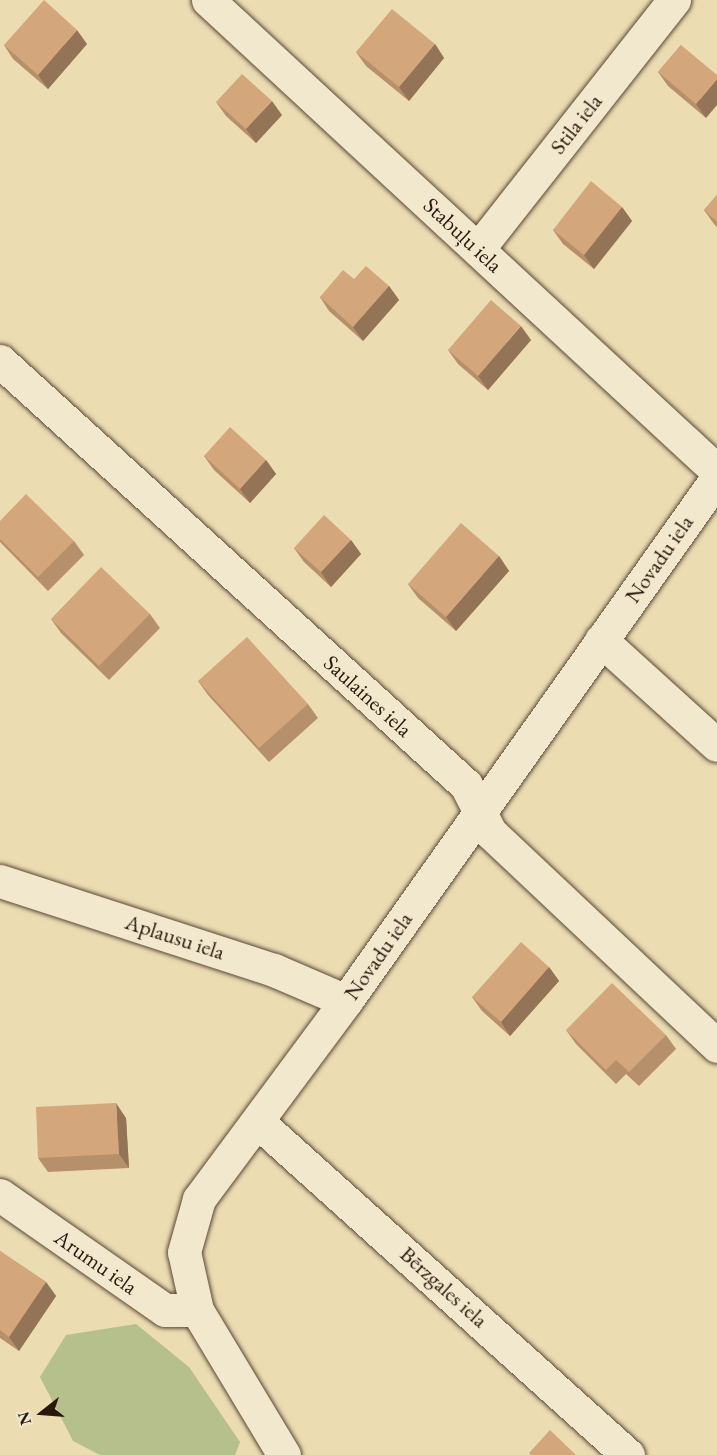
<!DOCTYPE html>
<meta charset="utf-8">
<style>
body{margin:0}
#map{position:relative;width:717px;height:1455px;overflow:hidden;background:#ebdcb2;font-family:"EB Garamond",serif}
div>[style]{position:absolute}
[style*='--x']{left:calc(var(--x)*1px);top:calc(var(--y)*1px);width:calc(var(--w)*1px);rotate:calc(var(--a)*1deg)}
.green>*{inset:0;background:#b6c08d}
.roads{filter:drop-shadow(0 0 2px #5a4936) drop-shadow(0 0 2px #5a4936)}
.minor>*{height:33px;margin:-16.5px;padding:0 16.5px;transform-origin:16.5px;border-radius:16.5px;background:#f2e8cd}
.wall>*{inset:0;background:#b68f6b}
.shaded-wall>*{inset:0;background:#947457}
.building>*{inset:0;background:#d4a67c}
span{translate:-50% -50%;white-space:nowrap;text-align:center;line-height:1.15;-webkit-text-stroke:5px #f2e8cd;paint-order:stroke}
.street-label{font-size:22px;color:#29180d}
.north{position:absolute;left:12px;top:1383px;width:60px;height:60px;-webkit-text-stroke:4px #f2e8cd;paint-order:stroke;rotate:253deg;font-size:16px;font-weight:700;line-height:24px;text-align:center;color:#29180d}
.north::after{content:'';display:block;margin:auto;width:21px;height:27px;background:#29180d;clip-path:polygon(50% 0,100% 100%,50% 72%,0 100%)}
</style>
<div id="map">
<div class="green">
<i style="clip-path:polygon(136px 1324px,189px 1367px,240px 1442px,235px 1455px,100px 1455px,73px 1441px,40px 1377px,66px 1335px)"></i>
</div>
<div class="roads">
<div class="minor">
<i style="--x:208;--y:0;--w:693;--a:42.78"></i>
<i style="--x:478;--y:249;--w:317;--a:-51.8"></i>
<i style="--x:0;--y:361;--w:630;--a:42.3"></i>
<i style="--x:466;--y:785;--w:53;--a:62.9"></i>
<i style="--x:490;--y:832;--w:312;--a:43.3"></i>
<i style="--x:601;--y:640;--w:156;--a:42.2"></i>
<i style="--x:0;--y:881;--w:288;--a:18"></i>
<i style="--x:274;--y:970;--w:78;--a:23.3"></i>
<i style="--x:258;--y:1122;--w:498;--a:42"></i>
<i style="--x:0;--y:1195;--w:201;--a:34.9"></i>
<i style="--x:165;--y:1310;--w:32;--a:0"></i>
<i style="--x:284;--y:1455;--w:169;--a:-121"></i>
<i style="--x:197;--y:1310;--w:59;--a:-102.6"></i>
<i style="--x:184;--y:1252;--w:55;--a:-74.2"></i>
<i style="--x:199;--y:1199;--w:247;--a:-53.4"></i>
<i style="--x:346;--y:1001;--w:641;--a:-54.65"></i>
</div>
</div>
<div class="wall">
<i style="clip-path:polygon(87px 44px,48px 89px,13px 59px,4px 45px)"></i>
<i style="clip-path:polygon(435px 44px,444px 58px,409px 101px,366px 66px,356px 52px)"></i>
<i style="clip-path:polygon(681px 45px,706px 118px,668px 86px,658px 72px)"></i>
<i style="clip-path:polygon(216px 102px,282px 115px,256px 143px,226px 116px)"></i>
<i style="clip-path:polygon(717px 195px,717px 227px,714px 224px,704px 210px)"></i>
<i style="clip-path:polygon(622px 207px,632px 221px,594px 269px,563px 244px,553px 230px)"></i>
<i style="clip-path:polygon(354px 279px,389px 286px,399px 300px,363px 341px,329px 311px,320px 297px)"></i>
<i style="clip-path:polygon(531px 340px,488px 390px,458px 364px,448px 350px)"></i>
<i style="clip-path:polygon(204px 456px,266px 460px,276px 474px,250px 503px,214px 470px)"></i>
<i style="clip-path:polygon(0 521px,74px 541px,84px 555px,48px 591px,0 542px)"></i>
<i style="clip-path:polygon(351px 540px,361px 554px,331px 587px,304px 562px,294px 548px)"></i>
<i style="clip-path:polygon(499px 556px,509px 571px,456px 631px,418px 598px,408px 584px)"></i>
<i style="clip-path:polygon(150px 614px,160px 628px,109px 680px,61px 633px,51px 619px)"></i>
<i style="clip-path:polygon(198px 681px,308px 704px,318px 718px,269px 762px,208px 695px)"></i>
<i style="clip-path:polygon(549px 967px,559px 981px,510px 1036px,482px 1011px,472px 997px)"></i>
<i style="clip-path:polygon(566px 1030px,666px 1035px,676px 1049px,639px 1086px,626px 1074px,616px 1084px,576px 1044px)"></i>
<i style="clip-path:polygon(126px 1118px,129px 1168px,48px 1172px,38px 1158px)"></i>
<i style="clip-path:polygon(0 1251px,46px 1282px,56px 1296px,19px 1351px,0 1338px)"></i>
</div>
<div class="shaded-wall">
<i style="clip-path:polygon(77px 30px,87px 44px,48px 89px,38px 75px)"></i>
<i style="clip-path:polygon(435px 44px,444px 58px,409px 101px,399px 87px)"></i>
<i style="clip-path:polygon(717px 79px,717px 105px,706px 118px,696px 104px)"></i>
<i style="clip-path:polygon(272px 101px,282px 115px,256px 143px,246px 129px)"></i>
<i style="clip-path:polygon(622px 207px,632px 221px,594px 269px,584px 255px)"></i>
<i style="clip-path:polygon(389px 286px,399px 300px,363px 341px,353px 327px)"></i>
<i style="clip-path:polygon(521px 326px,531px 340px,488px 390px,478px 376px)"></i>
<i style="clip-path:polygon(266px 460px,276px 474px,250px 503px,240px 489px)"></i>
<i style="clip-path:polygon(351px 540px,361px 554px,331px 587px,321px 572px)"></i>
<i style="clip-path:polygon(499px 556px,509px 571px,456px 631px,446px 617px)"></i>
<i style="clip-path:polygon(549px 967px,559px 981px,510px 1036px,501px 1022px)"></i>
<i style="clip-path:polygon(116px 1103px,126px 1118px,129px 1168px,119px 1154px)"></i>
<i style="clip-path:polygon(46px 1282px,56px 1296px,19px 1351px,9px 1337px)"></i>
</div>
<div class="building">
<i style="clip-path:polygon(44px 0,77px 30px,38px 75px,4px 45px)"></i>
<i style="clip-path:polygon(392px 9px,435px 44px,399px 87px,356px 52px)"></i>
<i style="clip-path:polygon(681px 45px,717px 75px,717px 79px,696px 104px,658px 72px)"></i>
<i style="clip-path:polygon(242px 74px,272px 101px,246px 129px,216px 102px)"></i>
<i style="clip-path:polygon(591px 181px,622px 207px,584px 255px,553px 230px)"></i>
<i style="clip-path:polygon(717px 195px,717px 222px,704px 210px)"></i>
<i style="clip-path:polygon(366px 266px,389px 286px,353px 327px,320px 297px,343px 270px,354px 279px)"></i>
<i style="clip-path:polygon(491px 300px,521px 326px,478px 376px,448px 350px)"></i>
<i style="clip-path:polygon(230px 427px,266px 460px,240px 489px,204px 456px)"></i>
<i style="clip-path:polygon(26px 494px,74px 541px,38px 577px,0 539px,0 521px)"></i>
<i style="clip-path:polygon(324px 515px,351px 540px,321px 572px,294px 548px)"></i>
<i style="clip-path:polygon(461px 523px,499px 556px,446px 617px,408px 584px)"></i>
<i style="clip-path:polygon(101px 567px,150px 614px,99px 666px,51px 619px)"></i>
<i style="clip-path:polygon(247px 637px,308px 704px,259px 748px,198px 681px)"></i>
<i style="clip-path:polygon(521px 942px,549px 967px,501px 1022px,472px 997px)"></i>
<i style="clip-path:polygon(612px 983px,666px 1035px,629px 1072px,616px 1060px,606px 1070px,566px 1030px)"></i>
<i style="clip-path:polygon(116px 1103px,119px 1154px,38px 1158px,36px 1107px)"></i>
<i style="clip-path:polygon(0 1251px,46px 1282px,9px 1337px,0 1330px)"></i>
<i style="clip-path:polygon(550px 1430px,576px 1455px,531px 1455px,529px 1453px)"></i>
</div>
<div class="street-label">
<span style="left:576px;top:124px;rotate:-52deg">Stila iela</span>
<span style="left:463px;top:235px;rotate:43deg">Stabuļu iela</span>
<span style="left:659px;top:559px;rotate:-55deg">Novadu iela</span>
<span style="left:368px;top:696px;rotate:42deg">Saulaines iela</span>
<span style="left:175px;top:937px;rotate:18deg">Aplausu iela</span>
<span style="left:378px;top:956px;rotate:-55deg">Novadu iela</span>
<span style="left:96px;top:1262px;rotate:35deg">Arumu iela</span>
<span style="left:444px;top:1287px;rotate:42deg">Bērzgales iela</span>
</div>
<div class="north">N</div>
</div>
